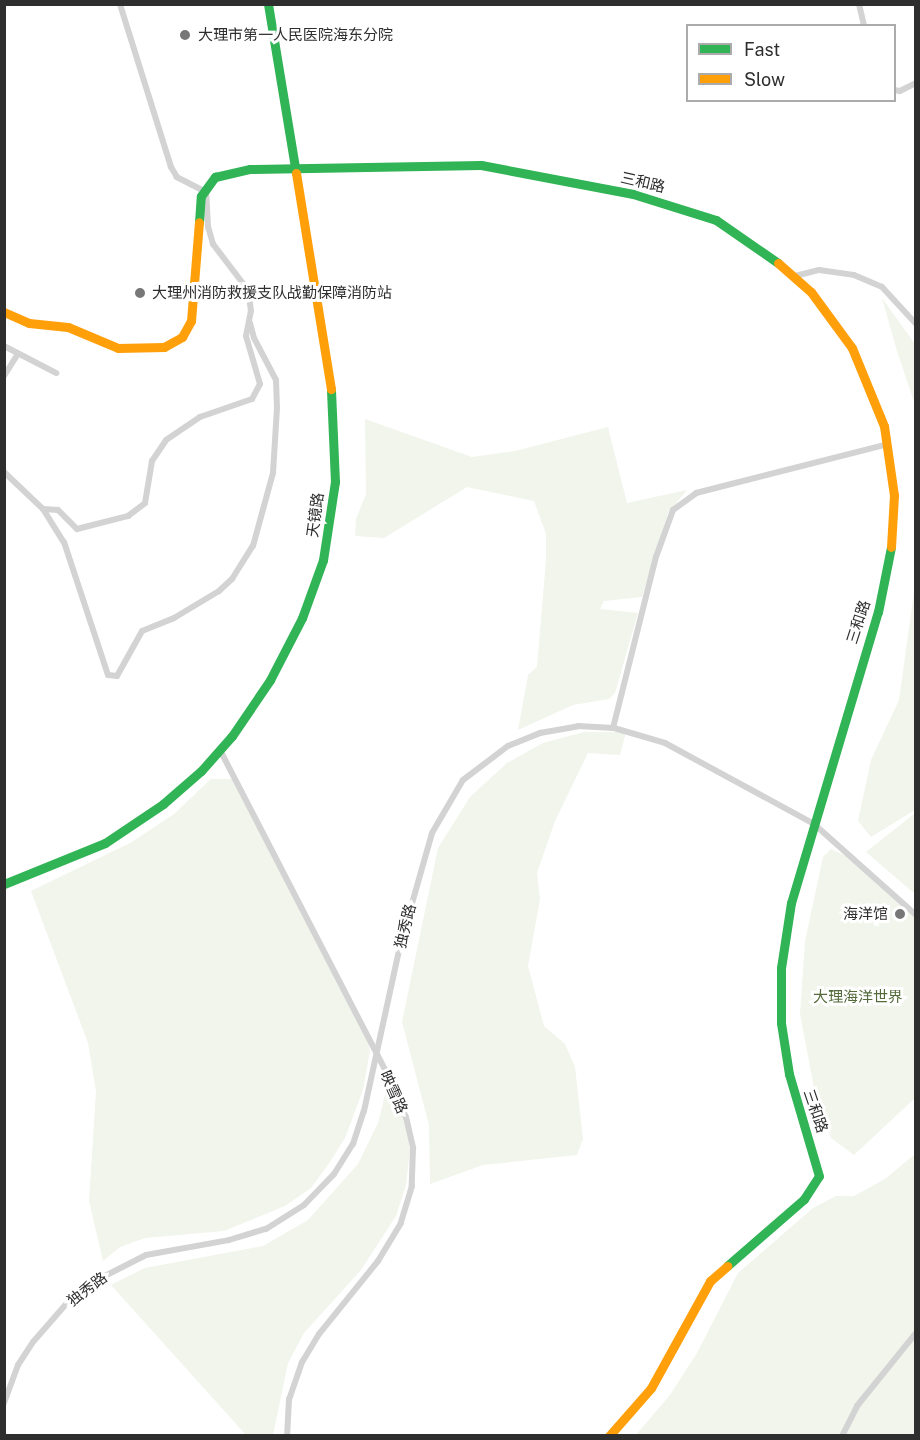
<!DOCTYPE html>
<meta charset="utf-8">
<style>
body{margin:0}
#map{position:relative;width:920px;height:1440px;overflow:hidden;background:#fff;font-family:"Public Sans","Noto Sans SC",sans-serif}
div>[style]{position:absolute}
[style*='--x']{left:calc(var(--x)*1px);top:calc(var(--y)*1px);width:calc(var(--w)*1px);rotate:calc(var(--a)*1deg)}
.green>*{inset:0;background:#f1f5ec}
.street>*{height:6px;margin:-3px;padding:0 3px;transform-origin:3px;border-radius:3px;background:#d3d3d3}
.fast>*{height:9px;margin:-4.5px;padding:0 4.5px;transform-origin:4.5px;border-radius:4.5px;background:#30b455}
.slow>*{height:9px;margin:-4.5px;padding:0 4.5px;transform-origin:4.5px;border-radius:4.5px;background:#ff9f0a}
.dots>*{width:16px;height:16px;translate:-50% -50%;box-sizing:border-box;border:3px solid #fff;border-radius:50%}
span{translate:-50% -50%;white-space:nowrap;text-align:center;line-height:1.15;-webkit-text-stroke:6px #fff;paint-order:stroke}
.poi-label{font-size:15px;color:#2e2e2e}
.left{translate:0 -50%;text-align:left}
.right{translate:-100% -50%;text-align:right}
.street-label{font-size:15px;color:#2e2e2e}
.park-label{font-size:15px;color:#546a3b}
.frame{position:absolute;inset:0;border:6px solid #2e2e2e;pointer-events:none}
.legend{position:absolute;left:686px;top:24px;width:210px;height:78px;box-sizing:border-box;background:#fff;border:2px solid #ababab;margin:0;padding:8px 10px;list-style:none;font-size:18px;color:#2e2e2e}
.legend li{display:flex;align-items:center;gap:12px;height:30px}
.legend b{width:30px;border:2px solid #ababab}
</style>
<div id="map">
<div class="green">
<i style="clip-path:polygon(882px 298px,915px 344px,915px 405px,897px 351px)"></i>
<i style="clip-path:polygon(365px 419px,472px 457px,515px 451px,608px 427px,627px 503px,687px 490px,668px 513px,642px 597px,604px 601px,600px 609px,638px 613px,615px 693px,609px 699px,573px 705px,518px 730px,528px 675px,537px 667px,546px 560px,546px 534px,534px 501px,467px 487px,384px 538px,355px 536px,356px 519px,366px 494px)"></i>
<i style="clip-path:polygon(915px 585px,915px 810px,871px 837px,858px 821px,871px 760px,899px 700px)"></i>
<i style="clip-path:polygon(584px 732px,626px 732px,620px 755px,588px 753px,555px 821px,537px 873px,540px 899px,528px 966px,544px 1026px,565px 1044px,575px 1067px,583px 1139px,577px 1155px,483px 1165px,430px 1184px,429px 1125px,402px 1022px,438px 848px,470px 797px,507px 763px,543px 743px)"></i>
<i style="clip-path:polygon(211px 779px,233px 779px,364px 1024px,370px 1051px,363px 1090px,345px 1138px,330px 1162px,311px 1188px,285px 1206px,224px 1231px,145px 1238px,120px 1247px,103px 1261px,89px 1201px,96px 1091px,88px 1043px,31px 891px,132px 842px,174px 814px)"></i>
<i style="clip-path:polygon(915px 813px,915px 894px,866px 852px)"></i>
<i style="clip-path:polygon(831px 849px,846px 856px,915px 918px,915px 1098px,854px 1155px,831px 1138px,815px 1093px,800px 1014px,805px 941px,823px 857px)"></i>
<i style="clip-path:polygon(391px 1089px,406px 1118px,410px 1150px,406px 1185px,396px 1216px,361px 1270px,304px 1333px,288px 1363px,273px 1435px,246px 1435px,111px 1285px,145px 1268px,263px 1246px,308px 1220px,358px 1164px,378px 1123px,386px 1091px)"></i>
<i style="clip-path:polygon(915px 1154px,915px 1435px,635px 1436px,670px 1395px,697px 1353px,738px 1273px,813px 1208px,836px 1196px,854px 1196px,885px 1179px)"></i>
</div>
<div class="street">
<i style="--x:859;--y:4;--w:23;--a:77"></i>
<i style="--x:894;--y:90;--w:6;--a:9"></i>
<i style="--x:900;--y:91;--w:18;--a:-27"></i>
<i style="--x:795;--y:276;--w:25;--a:-14"></i>
<i style="--x:819;--y:270;--w:35;--a:8"></i>
<i style="--x:854;--y:275;--w:30;--a:23"></i>
<i style="--x:882;--y:287;--w:50;--a:47.4"></i>
<i style="--x:4;--y:346;--w:59;--a:27.4"></i>
<i style="--x:4;--y:376;--w:25;--a:-58"></i>
<i style="--x:4;--y:472;--w:54;--a:43.5"></i>
<i style="--x:43;--y:509;--w:39;--a:58"></i>
<i style="--x:64;--y:542;--w:140;--a:71.7"></i>
<i style="--x:108;--y:675;--w:9;--a:6"></i>
<i style="--x:117;--y:676;--w:51;--a:-60.9"></i>
<i style="--x:142;--y:631;--w:35;--a:-22"></i>
<i style="--x:174;--y:618;--w:52;--a:-31"></i>
<i style="--x:219;--y:591;--w:18;--a:-43"></i>
<i style="--x:232;--y:579;--w:39;--a:-58"></i>
<i style="--x:253;--y:546;--w:76;--a:-74.7"></i>
<i style="--x:273;--y:473;--w:65;--a:-86.5"></i>
<i style="--x:277;--y:408;--w:28;--a:-92"></i>
<i style="--x:276;--y:380;--w:47;--a:-117.6"></i>
<i style="--x:254;--y:338;--w:16;--a:-105"></i>
<i style="--x:43;--y:509;--w:15;--a:4"></i>
<i style="--x:58;--y:510;--w:27;--a:45"></i>
<i style="--x:77;--y:529;--w:53;--a:-14.3"></i>
<i style="--x:128;--y:516;--w:21;--a:-37"></i>
<i style="--x:145;--y:503;--w:43;--a:-80.5"></i>
<i style="--x:152;--y:461;--w:25;--a:-56"></i>
<i style="--x:166;--y:440;--w:41;--a:-34.1"></i>
<i style="--x:200;--y:417;--w:55;--a:-19.1"></i>
<i style="--x:252;--y:399;--w:17;--a:-62"></i>
<i style="--x:260;--y:384;--w:50;--a:-106.3"></i>
<i style="--x:246;--y:336;--w:25;--a:-79"></i>
<i style="--x:251;--y:311;--w:21;--a:-98"></i>
<i style="--x:248;--y:290;--w:58;--a:-127.3"></i>
<i style="--x:213;--y:244;--w:18;--a:-106"></i>
<i style="--x:208;--y:227;--w:35;--a:-93"></i>
<i style="--x:206;--y:192;--w:33;--a:-153"></i>
<i style="--x:177;--y:177;--w:12;--a:-121"></i>
<i style="--x:171;--y:167;--w:171;--a:-107.4"></i>
<i style="--x:613;--y:728;--w:176;--a:-75.9"></i>
<i style="--x:656;--y:557;--w:50;--a:-70.1"></i>
<i style="--x:673;--y:510;--w:29;--a:-36"></i>
<i style="--x:696;--y:493;--w:198;--a:-14.3"></i>
<i style="--x:220;--y:750;--w:375;--a:62.7"></i>
<i style="--x:392;--y:1083;--w:37;--a:68"></i>
<i style="--x:406;--y:1117;--w:32;--a:77"></i>
<i style="--x:413;--y:1148;--w:38;--a:92"></i>
<i style="--x:412;--y:1186;--w:39;--a:107"></i>
<i style="--x:401;--y:1223;--w:44;--a:121.2"></i>
<i style="--x:378;--y:1261;--w:94;--a:128.9"></i>
<i style="--x:319;--y:1334;--w:33;--a:121"></i>
<i style="--x:302;--y:1362;--w:39;--a:109"></i>
<i style="--x:289;--y:1399;--w:37;--a:93"></i>
<i style="--x:4;--y:1403;--w:40;--a:-69.8"></i>
<i style="--x:18;--y:1365;--w:27;--a:-57"></i>
<i style="--x:33;--y:1342;--w:52;--a:-48.9"></i>
<i style="--x:67;--y:1303;--w:33;--a:-39"></i>
<i style="--x:93;--y:1282;--w:59;--a:-27"></i>
<i style="--x:146;--y:1255;--w:84;--a:-10.2"></i>
<i style="--x:229;--y:1240;--w:39;--a:-17"></i>
<i style="--x:266;--y:1229;--w:45;--a:-32.3"></i>
<i style="--x:304;--y:1205;--w:43;--a:-45.9"></i>
<i style="--x:334;--y:1174;--w:36;--a:-58"></i>
<i style="--x:353;--y:1144;--w:35;--a:-72"></i>
<i style="--x:364;--y:1111;--w:173;--a:-77.7"></i>
<i style="--x:401;--y:942;--w:113;--a:-74.1"></i>
<i style="--x:432;--y:833;--w:61;--a:-59.7"></i>
<i style="--x:463;--y:780;--w:56;--a:-37.1"></i>
<i style="--x:508;--y:746;--w:35;--a:-22"></i>
<i style="--x:540;--y:733;--w:39;--a:-10"></i>
<i style="--x:578;--y:726;--w:36;--a:3"></i>
<i style="--x:614;--y:728;--w:53;--a:16.4"></i>
<i style="--x:665;--y:743;--w:170;--a:28.5"></i>
<i style="--x:814;--y:824;--w:137;--a:41.7"></i>
<i style="--x:842;--y:1436;--w:34;--a:-63"></i>
<i style="--x:857;--y:1406;--w:94;--a:-51.1"></i>
</div>
<div class="fast">
<i style="--x:268;--y:4;--w:171;--a:80.6"></i>
<i style="--x:199;--y:222;--w:26;--a:-86"></i>
<i style="--x:201;--y:196;--w:24;--a:-54"></i>
<i style="--x:215;--y:177;--w:36;--a:-13"></i>
<i style="--x:250;--y:169;--w:231;--a:-1"></i>
<i style="--x:481;--y:165;--w:155;--a:10.8"></i>
<i style="--x:633;--y:194;--w:87;--a:17.4"></i>
<i style="--x:716;--y:220;--w:75;--a:34.7"></i>
<i style="--x:4;--y:884;--w:109;--a:-22.1"></i>
<i style="--x:105;--y:843;--w:70;--a:-33.9"></i>
<i style="--x:163;--y:804;--w:50;--a:-41"></i>
<i style="--x:201;--y:771;--w:47;--a:-48.5"></i>
<i style="--x:232;--y:736;--w:68;--a:-55.8"></i>
<i style="--x:270;--y:680;--w:70;--a:-62.7"></i>
<i style="--x:302;--y:618;--w:62;--a:-70.1"></i>
<i style="--x:323;--y:560;--w:79;--a:-81.3"></i>
<i style="--x:335;--y:482;--w:93;--a:-92.5"></i>
<i style="--x:727;--y:1266;--w:102;--a:-41"></i>
<i style="--x:804;--y:1199;--w:27;--a:-57"></i>
<i style="--x:819;--y:1176;--w:106;--a:-106.4"></i>
<i style="--x:789;--y:1074;--w:52;--a:-98.9"></i>
<i style="--x:781;--y:1023;--w:55;--a:-90"></i>
<i style="--x:781;--y:968;--w:66;--a:-81.3"></i>
<i style="--x:791;--y:903;--w:304;--a:-73.4"></i>
<i style="--x:878;--y:612;--w:66;--a:-78.7"></i>
</div>
<div class="slow">
<i style="--x:296;--y:173;--w:219;--a:80.8"></i>
<i style="--x:778;--y:263;--w:44;--a:41.3"></i>
<i style="--x:811;--y:292;--w:69;--a:53.8"></i>
<i style="--x:852;--y:348;--w:84;--a:67.7"></i>
<i style="--x:884;--y:426;--w:70;--a:81.8"></i>
<i style="--x:894;--y:495;--w:52;--a:93.3"></i>
<i style="--x:4;--y:312;--w:27;--a:24"></i>
<i style="--x:29;--y:323;--w:39;--a:6"></i>
<i style="--x:68;--y:327;--w:54;--a:22.8"></i>
<i style="--x:118;--y:348;--w:46;--a:-1.2"></i>
<i style="--x:164;--y:347;--w:21;--a:-29"></i>
<i style="--x:182;--y:337;--w:18;--a:-61"></i>
<i style="--x:191;--y:321;--w:99;--a:-85.4"></i>
<i style="--x:609;--y:1436;--w:64;--a:-48.8"></i>
<i style="--x:651;--y:1388;--w:122;--a:-61.1"></i>
<i style="--x:710;--y:1281;--w:23;--a:-41"></i>
</div>
<div class="dots">
<i style="left:185px;top:35px;background:#777"></i>
<i style="left:140px;top:293px;background:#777"></i>
<i style="left:900px;top:914px;background:#777"></i>
</div>
<div class="poi-label">
<span class="left" style="left:198px;top:35px">大理市第一人民医院海东分院</span>
<span class="left" style="left:152px;top:293px">大理州消防救援支队战勤保障消防站</span>
<span class="right" style="left:888px;top:914px">海洋馆</span>
</div>
<div class="street-label">
<span style="left:643px;top:182px;rotate:13deg">三和路</span>
<span style="left:315px;top:515px;rotate:-82deg">天镜路</span>
<span style="left:858px;top:622px;rotate:-72deg">三和路</span>
<span style="left:405px;top:926px;rotate:-76deg">独秀路</span>
<span style="left:394px;top:1092px;rotate:66deg">映雪路</span>
<span style="left:816px;top:1111px;rotate:71deg">三和路</span>
<span style="left:87px;top:1289px;rotate:-37deg">独秀路</span>
</div>
<div class="park-label">
<span style="left:858px;top:997px">大理海洋世界</span>
</div>
<div class="frame"></div>
<ul class="legend">
<li><b style="height:8px;background:#30b455"></b>Fast</li>
<li><b style="height:8px;background:#ff9f0a"></b>Slow</li>
</ul>
</div>
